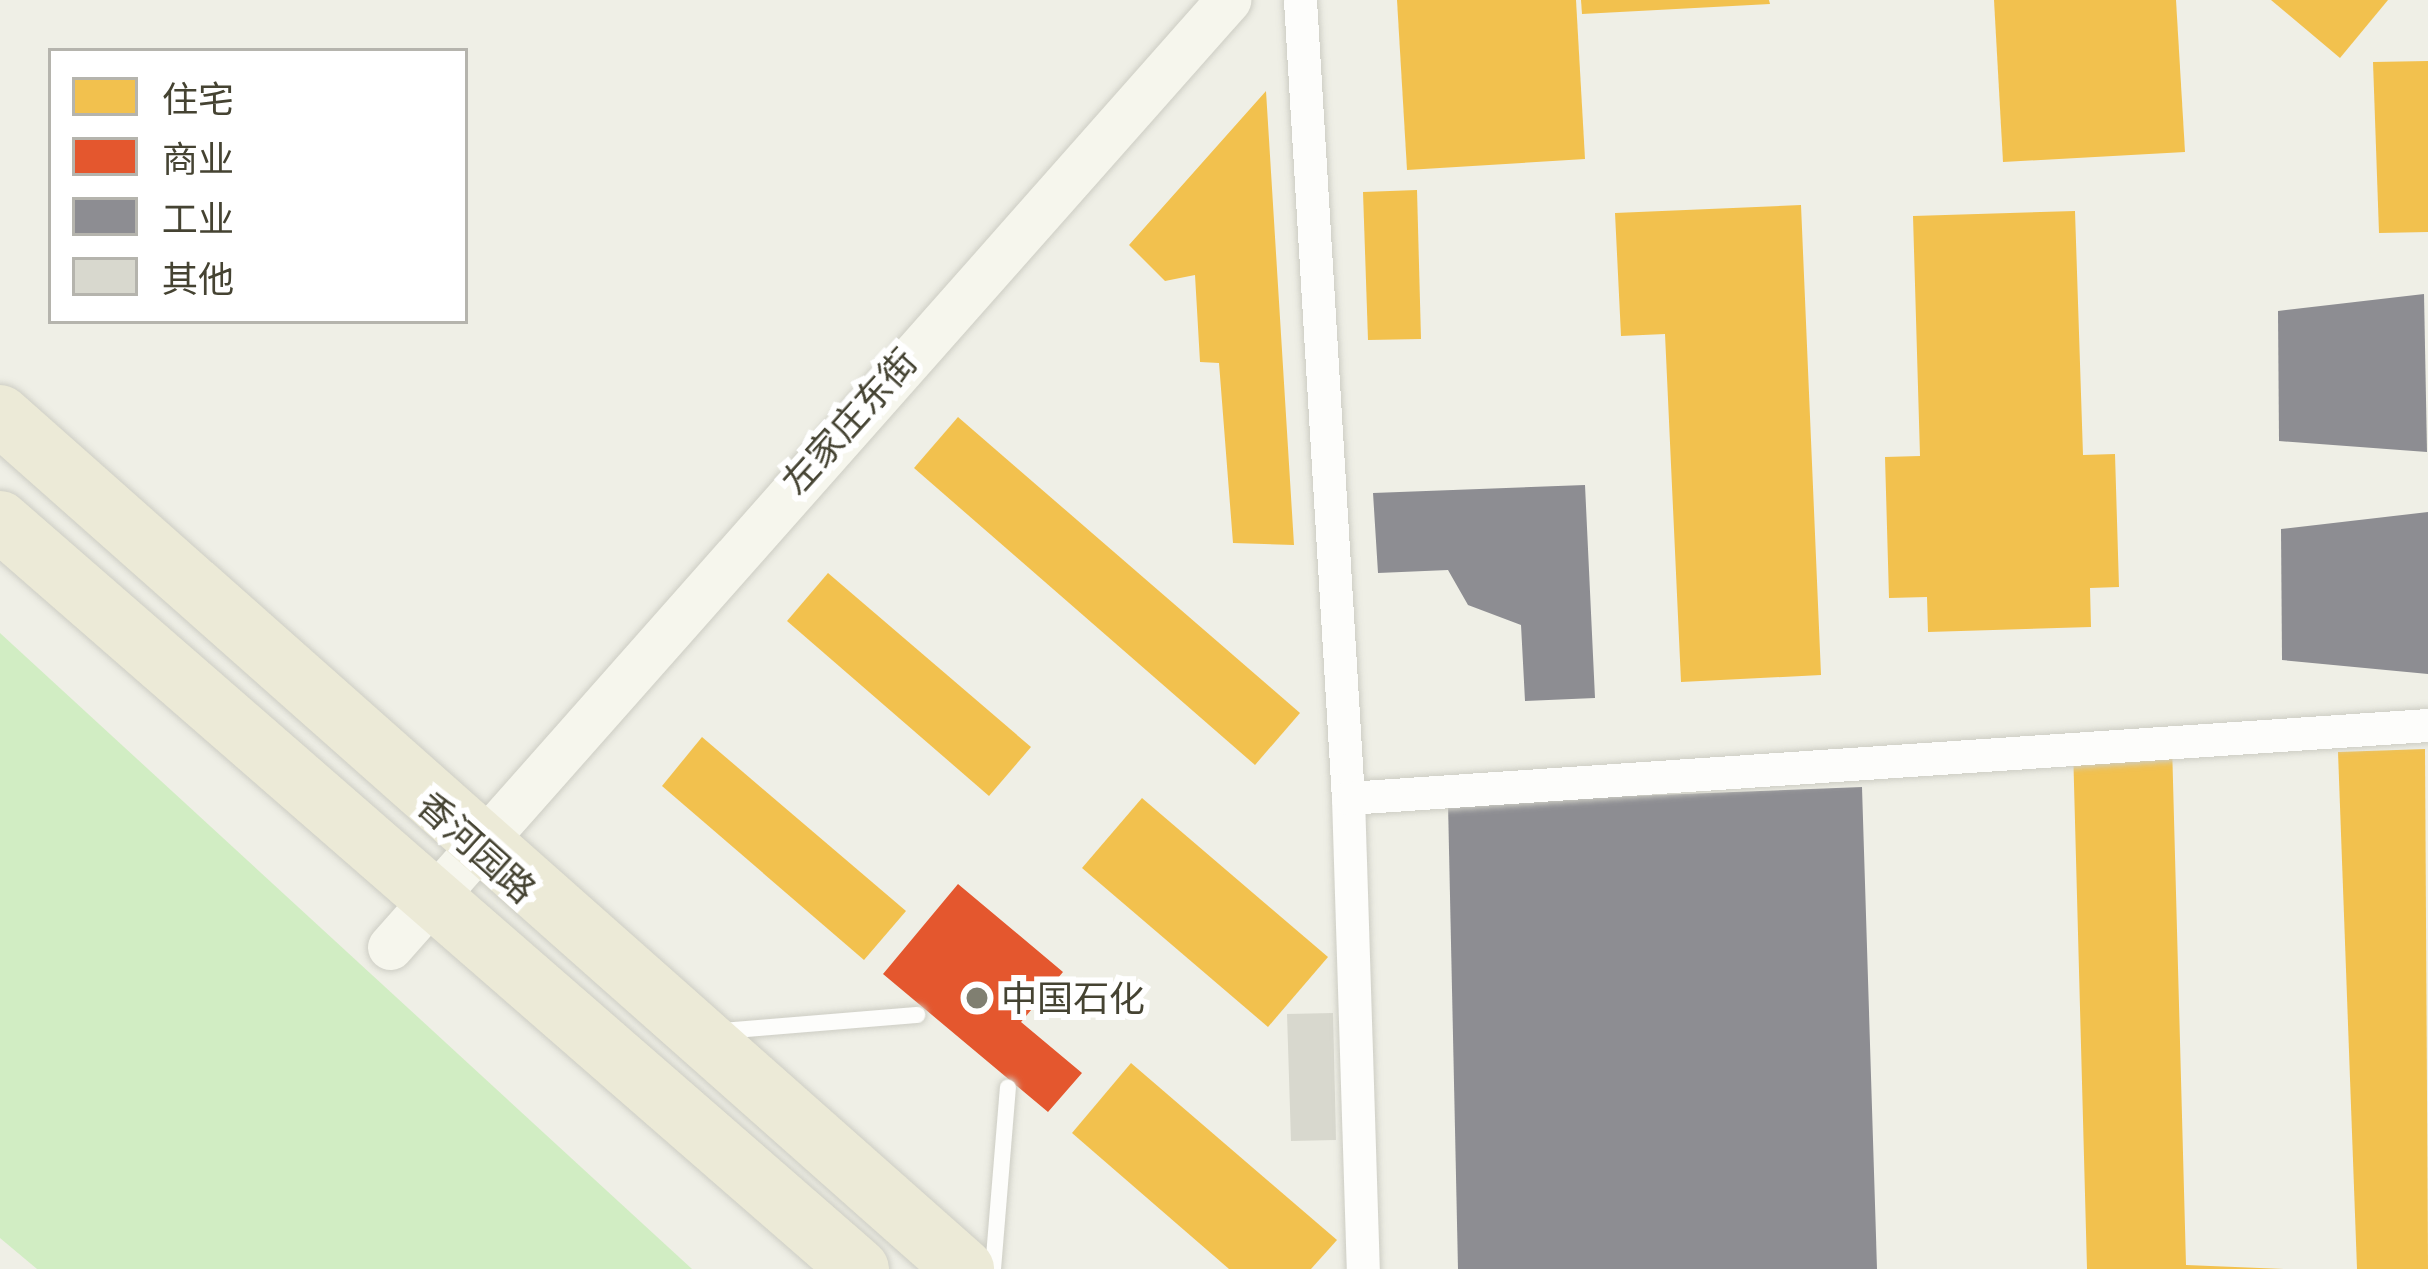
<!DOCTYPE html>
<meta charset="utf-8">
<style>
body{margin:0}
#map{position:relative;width:2428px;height:1269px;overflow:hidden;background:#efefe6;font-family:"Noto Sans","Noto Sans SC",sans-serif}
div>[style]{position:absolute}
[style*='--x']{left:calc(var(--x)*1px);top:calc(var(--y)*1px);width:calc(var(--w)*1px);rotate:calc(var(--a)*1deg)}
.green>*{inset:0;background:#d1edc3}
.homes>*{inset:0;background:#f2c14e}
.shops>*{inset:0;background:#e4572e}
.industry>*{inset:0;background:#8d8d92}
.building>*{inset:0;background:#d8d8ce}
.roads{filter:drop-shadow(0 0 3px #cdcdc4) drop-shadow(0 0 3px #cdcdc4)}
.lane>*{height:16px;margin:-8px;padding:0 8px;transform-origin:8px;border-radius:8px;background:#fdfdfb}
.street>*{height:33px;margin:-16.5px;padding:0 16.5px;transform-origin:16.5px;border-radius:16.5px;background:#fdfdfb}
.secondary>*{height:45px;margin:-22.5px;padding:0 22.5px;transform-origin:22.5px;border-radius:22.5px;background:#f6f6ed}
.highway>*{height:60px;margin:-30px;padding:0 30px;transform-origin:30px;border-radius:30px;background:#ecead7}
.dots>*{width:33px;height:33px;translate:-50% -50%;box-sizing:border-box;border:6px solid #fff;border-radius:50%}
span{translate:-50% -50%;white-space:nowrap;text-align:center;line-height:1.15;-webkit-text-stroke:12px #fff;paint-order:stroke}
.street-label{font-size:36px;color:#454332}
.poi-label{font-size:36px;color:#454332}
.left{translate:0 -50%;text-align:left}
.legend{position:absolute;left:48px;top:48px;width:420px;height:276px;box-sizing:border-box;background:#fff;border:3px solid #b5b4ad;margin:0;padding:15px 21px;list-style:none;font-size:36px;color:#454332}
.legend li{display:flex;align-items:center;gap:24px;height:60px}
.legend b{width:60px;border:3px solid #b5b4ad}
</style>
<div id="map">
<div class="green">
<i style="clip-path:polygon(0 633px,692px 1269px,37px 1269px,0 1238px)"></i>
</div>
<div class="homes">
<i style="clip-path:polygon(1397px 0,1576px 0,1585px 159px,1407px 170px)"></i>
<i style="clip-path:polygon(1581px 0,1769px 0,1770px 4px,1582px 14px)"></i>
<i style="clip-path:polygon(1994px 0,2176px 0,2185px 152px,2003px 162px)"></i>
<i style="clip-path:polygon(2271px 0,2388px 0,2340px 58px)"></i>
<i style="clip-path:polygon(2428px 61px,2428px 232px,2379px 233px,2373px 62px)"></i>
<i style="clip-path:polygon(1266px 91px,1294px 545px,1233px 543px,1219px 363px,1200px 362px,1195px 275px,1165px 281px,1129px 245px)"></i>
<i style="clip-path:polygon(1417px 190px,1421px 339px,1368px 340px,1363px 192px)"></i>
<i style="clip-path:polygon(1801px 205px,1821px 675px,1681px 682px,1665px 334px,1621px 336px,1615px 213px)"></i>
<i style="clip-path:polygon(2075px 211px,2083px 455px,2115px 454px,2119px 587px,2090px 588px,2091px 627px,1928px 632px,1927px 597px,1889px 598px,1885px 457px,1920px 456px,1913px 216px)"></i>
<i style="clip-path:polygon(958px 417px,1300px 713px,1255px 765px,914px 468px)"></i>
<i style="clip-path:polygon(828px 573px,1031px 747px,989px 796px,787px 621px)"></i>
<i style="clip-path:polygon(702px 737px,906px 911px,864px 960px,662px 786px)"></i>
<i style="clip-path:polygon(2172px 744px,2186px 1265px,2284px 1269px,2087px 1269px,2073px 747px)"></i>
<i style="clip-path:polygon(2425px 749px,2428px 1269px,2357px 1269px,2338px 752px)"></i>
<i style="clip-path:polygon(1142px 798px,1328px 957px,1268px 1027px,1082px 868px)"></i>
<i style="clip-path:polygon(1131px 1063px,1337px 1240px,1311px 1269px,1229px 1269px,1072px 1133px)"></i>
</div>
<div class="shops">
<i style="clip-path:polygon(958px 884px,1063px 972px,1021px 1022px,1082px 1073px,1048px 1112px,883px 974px)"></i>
</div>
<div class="industry">
<i style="clip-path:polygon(2424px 294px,2427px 452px,2279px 441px,2278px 311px)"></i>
<i style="clip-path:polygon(1585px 485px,1595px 698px,1525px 701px,1521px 625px,1468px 605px,1448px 570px,1378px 573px,1373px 493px)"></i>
<i style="clip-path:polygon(2428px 512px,2428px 674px,2282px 660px,2281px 529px)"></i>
<i style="clip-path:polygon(1862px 787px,1877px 1269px,1458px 1269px,1448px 803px)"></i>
</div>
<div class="building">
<i style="clip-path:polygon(1333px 1013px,1336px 1140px,1291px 1141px,1287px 1014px)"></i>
</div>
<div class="roads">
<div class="lane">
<i style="--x:721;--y:1031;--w:197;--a:-4.7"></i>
<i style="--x:993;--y:1269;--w:182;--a:-85.3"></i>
</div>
<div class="street">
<i style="--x:1300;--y:0;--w:799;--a:86.56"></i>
<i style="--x:1348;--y:798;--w:471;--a:88.2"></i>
<i style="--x:1348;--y:798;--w:1082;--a:-3.87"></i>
</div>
<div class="secondary">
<i style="--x:390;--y:947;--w:1265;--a:-48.49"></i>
</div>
<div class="highway">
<i style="--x:0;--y:415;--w:1288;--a:41.54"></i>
<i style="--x:0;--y:521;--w:1139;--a:41.05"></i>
</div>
</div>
<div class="dots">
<i style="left:977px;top:998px;background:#807f71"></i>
</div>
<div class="street-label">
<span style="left:849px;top:421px;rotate:-48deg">左家庄东街</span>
<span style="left:477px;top:847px;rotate:42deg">香河园路</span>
</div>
<div class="poi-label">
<span class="left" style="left:1001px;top:998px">中国石化</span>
</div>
<ul class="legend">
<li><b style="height:33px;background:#f2c14e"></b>住宅</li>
<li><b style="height:33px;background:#e4572e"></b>商业</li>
<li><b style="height:33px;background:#8d8d92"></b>工业</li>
<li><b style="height:33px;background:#d8d8ce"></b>其他</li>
</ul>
</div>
